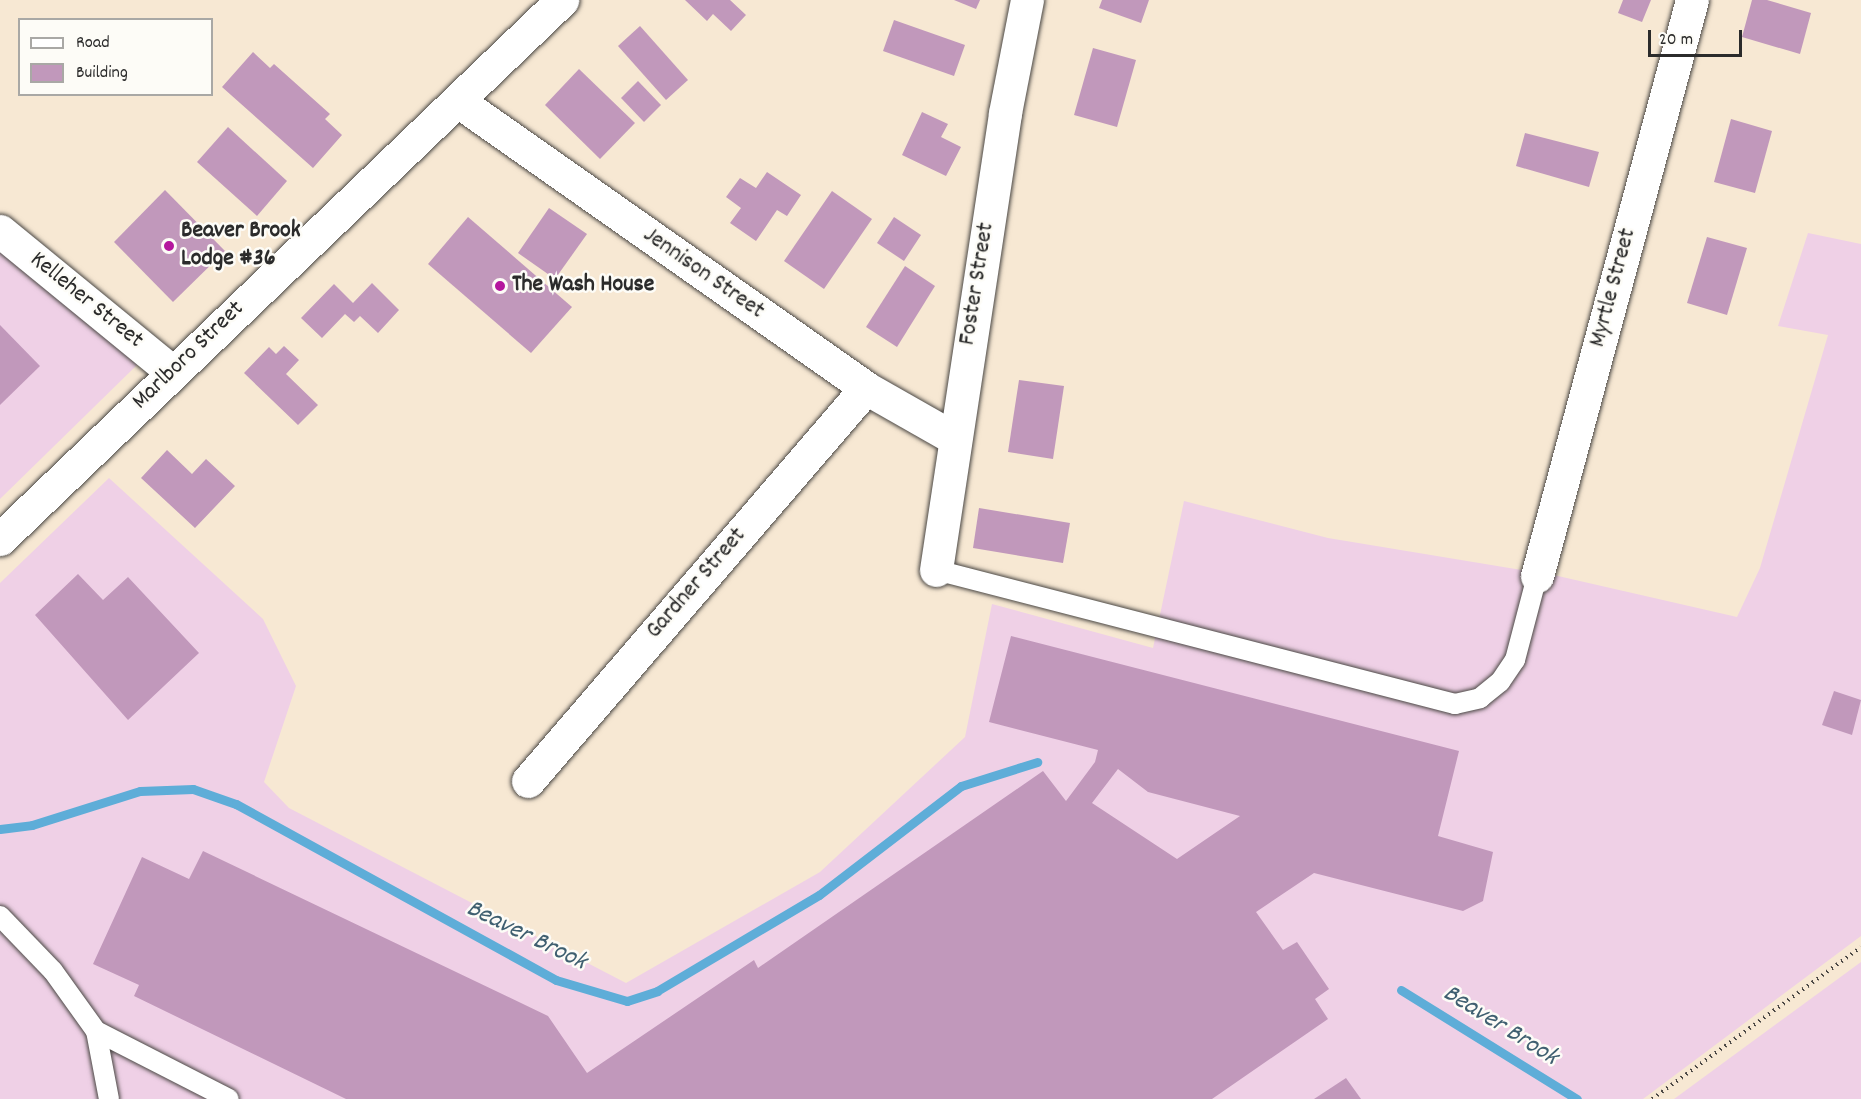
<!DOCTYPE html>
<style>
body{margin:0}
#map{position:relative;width:1861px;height:1099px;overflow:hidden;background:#f7e8d3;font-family:Dekko,sans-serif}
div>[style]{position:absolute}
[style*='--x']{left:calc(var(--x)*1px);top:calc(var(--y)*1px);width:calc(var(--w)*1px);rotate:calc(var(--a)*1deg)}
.built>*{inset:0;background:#efd0e6}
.stream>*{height:9px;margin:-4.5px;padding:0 4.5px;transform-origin:4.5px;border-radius:4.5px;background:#5eadd8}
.building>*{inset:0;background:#c198bb}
.path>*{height:4px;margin-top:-2px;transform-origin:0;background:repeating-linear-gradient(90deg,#4a4744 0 1.5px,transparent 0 6px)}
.roads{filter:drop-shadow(0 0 2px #4a4744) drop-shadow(0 0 2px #4a4744)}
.service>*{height:20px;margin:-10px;padding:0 10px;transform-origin:10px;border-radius:10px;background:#fff}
.minor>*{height:33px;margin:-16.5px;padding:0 16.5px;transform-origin:16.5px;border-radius:16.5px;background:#fff}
.tertiary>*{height:33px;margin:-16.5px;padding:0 16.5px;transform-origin:16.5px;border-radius:16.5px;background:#fff}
.dots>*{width:16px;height:16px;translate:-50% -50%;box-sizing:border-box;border:3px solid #fdfcf7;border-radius:50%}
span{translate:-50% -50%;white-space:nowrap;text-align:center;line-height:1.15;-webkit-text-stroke:5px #fdfcf7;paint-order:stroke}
.poi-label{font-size:24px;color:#2b2b2b;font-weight:700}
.left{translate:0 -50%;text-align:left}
.street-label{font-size:24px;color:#2b2b2b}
.water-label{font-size:26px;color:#3f5f70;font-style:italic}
.legend{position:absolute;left:18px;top:18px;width:195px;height:78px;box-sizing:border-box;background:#fdfcf7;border:2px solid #a9a8a5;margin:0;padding:8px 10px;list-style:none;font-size:18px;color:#2b2b2b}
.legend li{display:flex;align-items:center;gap:12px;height:30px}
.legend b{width:30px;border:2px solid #a9a8a5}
.scale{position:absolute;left:1648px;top:30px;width:94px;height:27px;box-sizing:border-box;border:3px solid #2b2b2b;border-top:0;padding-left:8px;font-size:18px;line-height:21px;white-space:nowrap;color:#2b2b2b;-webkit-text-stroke:4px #fdfcf7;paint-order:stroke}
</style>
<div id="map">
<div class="built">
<i style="clip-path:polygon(1808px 233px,1861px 244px,1861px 936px,1643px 1099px,0 1099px,0 583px,109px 478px,263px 619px,296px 686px,264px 782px,289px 808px,626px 983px,820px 872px,965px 737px,992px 604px,1153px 648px,1184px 501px,1328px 538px,1558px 576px,1737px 617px,1760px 568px,1828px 335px,1778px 326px)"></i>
<i style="clip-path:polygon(0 249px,138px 364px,0 499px)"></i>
<i style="clip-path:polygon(1861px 962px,1861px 1099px,1674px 1099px)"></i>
</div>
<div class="stream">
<i style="--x:0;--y:829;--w:32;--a:-7"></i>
<i style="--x:32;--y:825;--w:113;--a:-17.5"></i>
<i style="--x:140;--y:791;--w:53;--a:-2.2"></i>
<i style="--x:193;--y:789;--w:46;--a:19.2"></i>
<i style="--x:236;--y:804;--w:365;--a:28.8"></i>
<i style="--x:556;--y:980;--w:74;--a:16.5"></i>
<i style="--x:627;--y:1001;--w:32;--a:-18"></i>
<i style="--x:657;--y:991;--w:188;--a:-30.7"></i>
<i style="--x:819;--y:895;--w:179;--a:-37.5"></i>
<i style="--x:961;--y:786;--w:80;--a:-17.5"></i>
<i style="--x:1401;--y:990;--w:207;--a:31.8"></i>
</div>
<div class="building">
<i style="clip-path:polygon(685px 0,730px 0,746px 15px,731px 31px,713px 14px,707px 21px)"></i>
<i style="clip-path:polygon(954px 0,980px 0,976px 9px)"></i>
<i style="clip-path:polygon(1102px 0,1149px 0,1141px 23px,1099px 8px)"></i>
<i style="clip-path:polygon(1623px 0,1651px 0,1642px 22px,1618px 13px)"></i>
<i style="clip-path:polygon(1752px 0,1767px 0,1811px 13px,1800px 54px,1742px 37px)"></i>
<i style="clip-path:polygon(894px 20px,965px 45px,954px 76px,883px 51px)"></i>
<i style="clip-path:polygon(640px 26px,688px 80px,666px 100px,618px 46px)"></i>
<i style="clip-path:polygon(1093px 48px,1136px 60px,1117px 127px,1074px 115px)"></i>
<i style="clip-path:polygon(253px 52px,270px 68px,274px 64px,330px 114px,325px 119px,342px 135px,313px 168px,222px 87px)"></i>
<i style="clip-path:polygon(579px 69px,635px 123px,600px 159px,545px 105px)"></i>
<i style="clip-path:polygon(638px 81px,661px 105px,644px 122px,621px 98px)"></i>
<i style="clip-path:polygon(922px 112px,948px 124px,941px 137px,961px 147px,946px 176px,902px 155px)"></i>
<i style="clip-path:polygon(1731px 119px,1772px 131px,1755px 193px,1714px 182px)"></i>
<i style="clip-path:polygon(228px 127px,287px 181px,257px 216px,197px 162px)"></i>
<i style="clip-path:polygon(1525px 133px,1599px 152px,1589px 187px,1516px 166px)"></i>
<i style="clip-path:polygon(767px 172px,801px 195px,787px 216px,777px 210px,756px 241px,730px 223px,741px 208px,726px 197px,740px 178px,756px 188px)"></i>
<i style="clip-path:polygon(165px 190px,225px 251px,173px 302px,114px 242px)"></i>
<i style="clip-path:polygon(832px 191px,872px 219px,824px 289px,784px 261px)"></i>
<i style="clip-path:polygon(549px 208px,587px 234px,555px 279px,518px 253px)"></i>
<i style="clip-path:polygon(468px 217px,572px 307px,531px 353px,428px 264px)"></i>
<i style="clip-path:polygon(894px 217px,921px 235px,904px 261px,877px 243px)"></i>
<i style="clip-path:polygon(1707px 237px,1747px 248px,1727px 315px,1687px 303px)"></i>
<i style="clip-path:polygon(905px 266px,935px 286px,897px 347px,866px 327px)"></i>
<i style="clip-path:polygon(372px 283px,399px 310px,378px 333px,360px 316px,354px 322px,345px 314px,322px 338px,301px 318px,334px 284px,353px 303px)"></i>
<i style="clip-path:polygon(0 325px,40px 366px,0 405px)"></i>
<i style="clip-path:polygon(284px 346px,299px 360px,286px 374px,318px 405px,298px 425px,244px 373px,269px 347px,276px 354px)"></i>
<i style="clip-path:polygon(1019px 380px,1064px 386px,1053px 459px,1008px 452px)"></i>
<i style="clip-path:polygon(167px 450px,192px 474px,206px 459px,235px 486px,195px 528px,141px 478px)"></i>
<i style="clip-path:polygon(979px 508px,1070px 523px,1063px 563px,973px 548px)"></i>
<i style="clip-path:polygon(78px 574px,103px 600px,128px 577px,199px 653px,128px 720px,35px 615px)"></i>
<i style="clip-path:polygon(evenodd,1011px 636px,1459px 751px,1438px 836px,1493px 852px,1483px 901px,1463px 911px,1314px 873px,1256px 912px,1283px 950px,1297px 942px,1329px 989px,1315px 999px,1328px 1019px,1212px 1099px,346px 1099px,134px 996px,139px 985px,93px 964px,142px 857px,189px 879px,203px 851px,548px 1016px,587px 1073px,754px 960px,758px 968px,1043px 771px,1066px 801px,1095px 762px,1098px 750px,989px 722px,1011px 636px,1118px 769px,1148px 792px,1240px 816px,1177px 859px,1092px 803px,1118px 769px)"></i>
<i style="clip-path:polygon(1834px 691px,1861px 700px,1852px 735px,1822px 725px)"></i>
<i style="clip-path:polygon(1346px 1078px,1361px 1099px,1314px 1099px)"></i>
</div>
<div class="path">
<i style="--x:1652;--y:1099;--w:258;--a:-36"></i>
</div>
<div class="roads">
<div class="service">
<i style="--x:936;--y:570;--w:536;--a:14.48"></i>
<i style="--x:1455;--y:704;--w:26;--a:-13"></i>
<i style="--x:1480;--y:698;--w:26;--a:-39"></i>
<i style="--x:1500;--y:682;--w:27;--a:-56"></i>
<i style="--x:1515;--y:660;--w:87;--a:-75.3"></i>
<i style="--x:0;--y:916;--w:76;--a:46.1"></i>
<i style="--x:53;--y:971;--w:74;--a:54.4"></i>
<i style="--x:96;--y:1031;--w:69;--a:79.2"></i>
<i style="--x:96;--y:1031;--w:149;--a:27.1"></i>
</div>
<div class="minor">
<i style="--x:458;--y:101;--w:499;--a:35.1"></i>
<i style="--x:866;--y:388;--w:101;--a:29.6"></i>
<i style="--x:0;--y:231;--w:222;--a:39.3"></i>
<i style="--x:936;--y:570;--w:462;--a:-81.4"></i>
<i style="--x:1005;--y:113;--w:115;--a:-79"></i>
<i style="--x:1537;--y:576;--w:596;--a:-74.94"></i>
<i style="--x:528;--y:781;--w:518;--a:-49.3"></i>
</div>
<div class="tertiary">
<i style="--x:0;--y:539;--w:779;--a:-43.8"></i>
</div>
</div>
<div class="dots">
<i style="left:169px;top:246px;background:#b5179e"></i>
<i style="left:500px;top:286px;background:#b5179e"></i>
</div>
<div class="poi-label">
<span class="left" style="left:181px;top:246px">Beaver Brook<br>Lodge #36</span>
<span class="left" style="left:512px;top:286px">The Wash House</span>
</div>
<div class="street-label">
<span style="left:703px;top:274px;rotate:35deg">Jennison Street</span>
<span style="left:978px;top:284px;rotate:-81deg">Foster Street</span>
<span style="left:1614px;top:288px;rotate:-75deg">Myrtle Street</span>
<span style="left:86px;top:301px;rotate:39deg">Kelleher Street</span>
<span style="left:189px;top:356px;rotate:-44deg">Marlboro Street</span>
<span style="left:697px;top:584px;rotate:-49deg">Gardner Street</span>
</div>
<div class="water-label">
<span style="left:526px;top:936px;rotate:26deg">Beaver Brook</span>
<span style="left:1500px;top:1026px;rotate:32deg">Beaver Brook</span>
</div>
<ul class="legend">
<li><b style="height:8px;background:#fff"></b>Road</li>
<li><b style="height:16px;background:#c198bb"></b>Building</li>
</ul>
<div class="scale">20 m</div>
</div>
